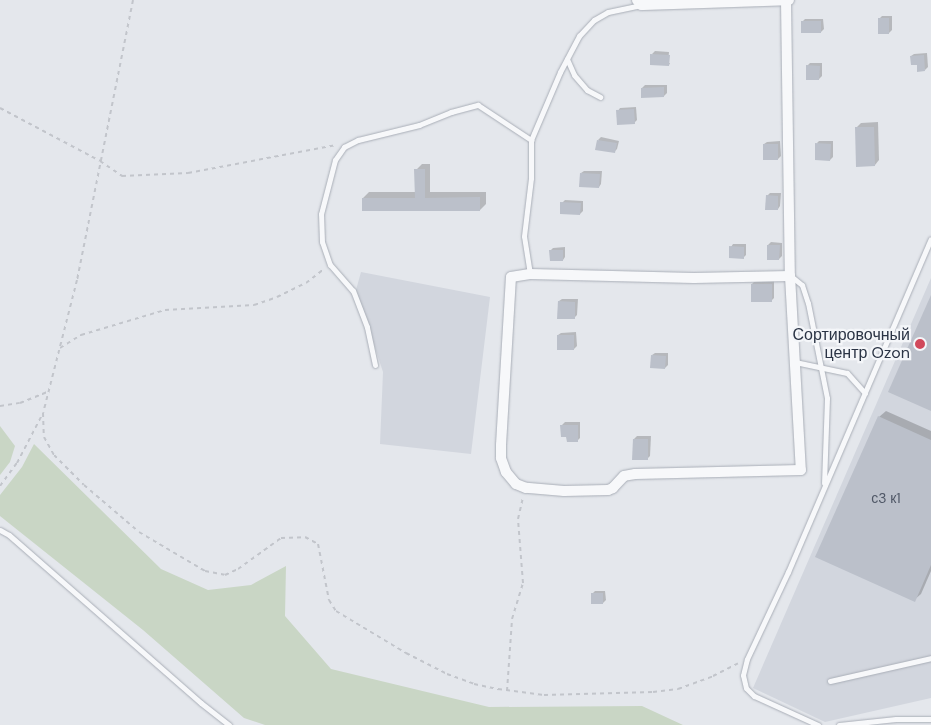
<!DOCTYPE html>
<meta charset="utf-8">
<style>
body{margin:0}
#map{position:relative;width:931px;height:725px;overflow:hidden;background:#e4e7ec;font-family:"DM Sans",sans-serif}
div>[style]{position:absolute}
[style*='--x']{left:calc(var(--x)*1px);top:calc(var(--y)*1px);width:calc(var(--w)*1px);rotate:calc(var(--a)*1deg)}
.built>*{inset:0;background:#d2d6de}
.green>*{inset:0;background:#c9d6c5}
.shadow>*{inset:0;background:#0003}
.building>*{inset:0;background:#bbc0ca}
.path>*{height:2px;margin-top:-1px;transform-origin:0;background:repeating-linear-gradient(90deg,#c2c5cb 0 4px,transparent 0 8px)}
.roads{filter:drop-shadow(0 0 1px #a9aeb7) drop-shadow(0 0 1px #a9aeb7)}
.service>*{height:5px;margin:-2.5px;padding:0 2.5px;transform-origin:2.5px;border-radius:2.5px;background:#f7f8fa}
.minor>*{height:10px;margin:-5px;padding:0 5px;transform-origin:5px;border-radius:5px;background:#f7f8fa}
.dots>*{width:14px;height:14px;translate:-50% -50%;box-sizing:border-box;border:2px solid #f4f6f9;border-radius:50%}
span{translate:-50% -50%;white-space:nowrap;text-align:center;line-height:1.15;-webkit-text-stroke:4.5px #f4f6f9;paint-order:stroke}
.number-label{font-size:14px;color:#4f5766}
.number-label span{-webkit-text-stroke-width:0}
.poi-label{font-size:16px;color:#2b3445}
.right{translate:-100% -50%;text-align:right}
</style>
<div id="map">
<div class="built">
<i style="clip-path:polygon(361px 272px,490px 297px,471px 454px,380px 444px,383px 372px,356px 290px)"></i>
<i style="clip-path:polygon(931px 278px,931px 698px,825px 722px,753px 688px)"></i>
</div>
<div class="green">
<i style="clip-path:polygon(0 426px,15px 446px,10px 462px,0 475px)"></i>
<i style="clip-path:polygon(34px 444px,161px 569px,208px 590px,251px 585px,286px 566px,285px 616px,331px 669px,489px 707px,642px 706px,683px 725px,265px 725px,244px 718px,143px 630px,0 516px,0 495px,22px 467px)"></i>
</div>
<div class="shadow">
<i style="clip-path:polygon(882px 16px,892px 16px,892px 30px,889px 33px,879px 19px)"></i>
<i style="clip-path:polygon(805px 19px,823px 19px,824px 29px,821px 32px,802px 22px)"></i>
<i style="clip-path:polygon(655px 51px,669px 52px,668px 63px,670px 63px,669px 65px,652px 54px)"></i>
<i style="clip-path:polygon(927px 53px,928px 67px,925px 70px,911px 56px,914px 54px)"></i>
<i style="clip-path:polygon(810px 63px,822px 63px,822px 76px,819px 79px,807px 66px)"></i>
<i style="clip-path:polygon(645px 85px,667px 85px,667px 93px,664px 96px,642px 88px)"></i>
<i style="clip-path:polygon(636px 107px,637px 120px,634px 123px,618px 111px,620px 108px)"></i>
<i style="clip-path:polygon(878px 122px,879px 160px,875px 165px,856px 128px,861px 123px)"></i>
<i style="clip-path:polygon(601px 137px,619px 141px,617px 149px,614px 152px,598px 140px)"></i>
<i style="clip-path:polygon(780px 141px,781px 156px,778px 159px,764px 144px,767px 142px)"></i>
<i style="clip-path:polygon(819px 141px,833px 141px,833px 157px,830px 160px,817px 143px)"></i>
<i style="clip-path:polygon(422px 164px,430px 164px,430px 192px,486px 192px,486px 204px,480px 210px,363px 198px,369px 192px,416px 192px,416px 170px)"></i>
<i style="clip-path:polygon(584px 171px,602px 171px,601px 184px,599px 187px,581px 173px)"></i>
<i style="clip-path:polygon(770px 193px,781px 193px,780px 206px,778px 209px,767px 196px)"></i>
<i style="clip-path:polygon(565px 200px,583px 201px,583px 211px,580px 214px,562px 203px)"></i>
<i style="clip-path:polygon(771px 242px,782px 243px,782px 256px,779px 259px,768px 245px)"></i>
<i style="clip-path:polygon(733px 244px,746px 244px,746px 255px,743px 258px,731px 247px)"></i>
<i style="clip-path:polygon(565px 247px,565px 257px,563px 260px,551px 250px,553px 248px)"></i>
<i style="clip-path:polygon(755px 281px,774px 281px,774px 298px,771px 301px,752px 284px)"></i>
<i style="clip-path:polygon(562px 299px,578px 299px,577px 315px,574px 318px,559px 301px)"></i>
<i style="clip-path:polygon(576px 332px,577px 346px,574px 349px,558px 335px,561px 333px)"></i>
<i style="clip-path:polygon(655px 353px,668px 353px,668px 365px,665px 368px,652px 355px)"></i>
<i style="clip-path:polygon(886px 411px,931px 431px,931px 571px,921px 594px,914px 600px,879px 417px)"></i>
<i style="clip-path:polygon(565px 422px,580px 422px,580px 438px,577px 441px,562px 425px)"></i>
<i style="clip-path:polygon(637px 436px,651px 436px,650px 456px,647px 459px,634px 439px)"></i>
<i style="clip-path:polygon(595px 591px,605px 591px,606px 600px,603px 603px,592px 594px)"></i>
</div>
<div class="building">
<i style="clip-path:polygon(878px 18px,889px 18px,889px 34px,878px 34px)"></i>
<i style="clip-path:polygon(801px 21px,821px 21px,821px 33px,801px 33px)"></i>
<i style="clip-path:polygon(650px 54px,670px 55px,669px 66px,650px 65px)"></i>
<i style="clip-path:polygon(924px 55px,925px 71px,917px 72px,917px 65px,911px 65px,910px 56px)"></i>
<i style="clip-path:polygon(806px 65px,820px 66px,819px 80px,806px 80px)"></i>
<i style="clip-path:polygon(664px 87px,664px 97px,641px 98px,641px 88px)"></i>
<i style="clip-path:polygon(634px 109px,635px 124px,617px 125px,616px 110px)"></i>
<i style="clip-path:polygon(855px 127px,874px 127px,875px 166px,856px 167px)"></i>
<i style="clip-path:polygon(597px 140px,617px 143px,615px 153px,595px 150px)"></i>
<i style="clip-path:polygon(815px 143px,831px 144px,830px 161px,815px 160px)"></i>
<i style="clip-path:polygon(763px 144px,778px 144px,778px 160px,763px 160px)"></i>
<i style="clip-path:polygon(414px 169px,425px 169px,425px 198px,480px 197px,480px 211px,362px 211px,362px 198px,415px 198px)"></i>
<i style="clip-path:polygon(580px 173px,600px 174px,599px 188px,579px 187px)"></i>
<i style="clip-path:polygon(766px 195px,778px 196px,778px 210px,765px 210px)"></i>
<i style="clip-path:polygon(560px 202px,581px 203px,580px 215px,560px 214px)"></i>
<i style="clip-path:polygon(767px 245px,780px 245px,779px 260px,767px 260px)"></i>
<i style="clip-path:polygon(729px 246px,744px 247px,744px 259px,729px 258px)"></i>
<i style="clip-path:polygon(549px 250px,563px 250px,563px 261px,550px 261px)"></i>
<i style="clip-path:polygon(751px 284px,772px 284px,772px 302px,751px 302px)"></i>
<i style="clip-path:polygon(931px 295px,931px 411px,888px 392px)"></i>
<i style="clip-path:polygon(558px 301px,575px 302px,575px 319px,557px 319px)"></i>
<i style="clip-path:polygon(557px 335px,574px 335px,574px 350px,557px 350px)"></i>
<i style="clip-path:polygon(651px 355px,666px 356px,665px 369px,650px 368px)"></i>
<i style="clip-path:polygon(878px 416px,931px 440px,931px 565px,915px 602px,815px 557px)"></i>
<i style="clip-path:polygon(560px 425px,578px 425px,578px 442px,567px 442px,566px 437px,561px 437px)"></i>
<i style="clip-path:polygon(633px 439px,648px 439px,648px 460px,632px 460px)"></i>
<i style="clip-path:polygon(591px 593px,603px 593px,603px 604px,591px 604px)"></i>
</div>
<div class="path">
<i style="--x:133;--y:0;--w:286;--a:101.3"></i>
<i style="--x:77;--y:280;--w:137;--a:104.3"></i>
<i style="--x:43;--y:413;--w:24;--a:88"></i>
<i style="--x:44;--y:437;--w:21;--a:61"></i>
<i style="--x:54;--y:455;--w:42;--a:45"></i>
<i style="--x:84;--y:485;--w:72;--a:40.5"></i>
<i style="--x:139;--y:532;--w:77;--a:30.6"></i>
<i style="--x:205;--y:571;--w:20;--a:11"></i>
<i style="--x:225;--y:575;--w:14;--a:-25"></i>
<i style="--x:238;--y:569;--w:53;--a:-35.8"></i>
<i style="--x:281;--y:538;--w:24;--a:-2"></i>
<i style="--x:305;--y:537;--w:15;--a:28"></i>
<i style="--x:318;--y:544;--w:57;--a:78.9"></i>
<i style="--x:329;--y:600;--w:13;--a:58"></i>
<i style="--x:336;--y:611;--w:82;--a:31"></i>
<i style="--x:406;--y:653;--w:46;--a:27.1"></i>
<i style="--x:447;--y:674;--w:29;--a:20"></i>
<i style="--x:474;--y:684;--w:25;--a:12"></i>
<i style="--x:498;--y:689;--w:46;--a:7.4"></i>
<i style="--x:544;--y:695;--w:109;--a:-1.6"></i>
<i style="--x:653;--y:692;--w:25;--a:-7"></i>
<i style="--x:678;--y:689;--w:37;--a:-20"></i>
<i style="--x:713;--y:676;--w:28;--a:-27"></i>
<i style="--x:0;--y:108;--w:113;--a:27.9"></i>
<i style="--x:100;--y:161;--w:27;--a:34"></i>
<i style="--x:122;--y:176;--w:66;--a:-2.6"></i>
<i style="--x:188;--y:173;--w:151;--a:-10.7"></i>
<i style="--x:60;--y:348;--w:25;--a:-32"></i>
<i style="--x:81;--y:335;--w:88;--a:-16.6"></i>
<i style="--x:165;--y:310;--w:89;--a:-3.2"></i>
<i style="--x:254;--y:305;--w:24;--a:-19"></i>
<i style="--x:277;--y:297;--w:32;--a:-26"></i>
<i style="--x:306;--y:283;--w:23;--a:-38"></i>
<i style="--x:0;--y:406;--w:20;--a:-9"></i>
<i style="--x:20;--y:403;--w:32;--a:-22"></i>
<i style="--x:0;--y:486;--w:29;--a:-54"></i>
<i style="--x:17;--y:463;--w:54;--a:-62.5"></i>
<i style="--x:507;--y:691;--w:72;--a:-86"></i>
<i style="--x:512;--y:619;--w:38;--a:-73"></i>
<i style="--x:523;--y:583;--w:64;--a:-94.5"></i>
<i style="--x:518;--y:519;--w:22;--a:-77"></i>
</div>
<div class="roads">
<div class="service">
<i style="--x:567;--y:59;--w:17;--a:66"></i>
<i style="--x:574;--y:75;--w:20;--a:49"></i>
<i style="--x:587;--y:90;--w:15;--a:28"></i>
<i style="--x:530;--y:274;--w:38;--a:-99"></i>
<i style="--x:524;--y:236;--w:58;--a:-83.1"></i>
<i style="--x:531;--y:178;--w:38;--a:-90"></i>
<i style="--x:792;--y:277;--w:13;--a:39"></i>
<i style="--x:802;--y:285;--w:19;--a:72"></i>
<i style="--x:808;--y:303;--w:97;--a:78.7"></i>
<i style="--x:827;--y:398;--w:85;--a:92"></i>
<i style="--x:795;--y:362;--w:53;--a:11.9"></i>
<i style="--x:847;--y:373;--w:27;--a:48"></i>
<i style="--x:375;--y:365;--w:39;--a:-102"></i>
<i style="--x:367;--y:327;--w:39;--a:-111"></i>
<i style="--x:353;--y:291;--w:35;--a:-131"></i>
<i style="--x:330;--y:265;--w:24;--a:-109"></i>
<i style="--x:322;--y:242;--w:28;--a:-92"></i>
<i style="--x:321;--y:214;--w:56;--a:-75.5"></i>
<i style="--x:335;--y:160;--w:16;--a:-55"></i>
<i style="--x:344;--y:147;--w:16;--a:-27"></i>
<i style="--x:358;--y:140;--w:63;--a:-13.8"></i>
<i style="--x:419;--y:125;--w:35;--a:-22"></i>
<i style="--x:451;--y:112;--w:28;--a:-15"></i>
<i style="--x:478;--y:105;--w:64;--a:33.4"></i>
<i style="--x:531;--y:140;--w:74;--a:-66.9"></i>
<i style="--x:560;--y:72;--w:41;--a:-62.2"></i>
<i style="--x:579;--y:36;--w:22;--a:-47"></i>
<i style="--x:594;--y:20;--w:16;--a:-30"></i>
<i style="--x:608;--y:12;--w:34;--a:-12"></i>
<i style="--x:0;--y:530;--w:10;--a:29"></i>
<i style="--x:9;--y:535;--w:255;--a:41.2"></i>
<i style="--x:201;--y:703;--w:36;--a:38"></i>
<i style="--x:830;--y:681;--w:104;--a:-12.8"></i>
<i style="--x:818;--y:725;--w:70;--a:-155.6"></i>
<i style="--x:754;--y:696;--w:11;--a:-135"></i>
<i style="--x:746;--y:688;--w:13;--a:-103"></i>
<i style="--x:743;--y:675;--w:16;--a:-76"></i>
<i style="--x:747;--y:659;--w:96;--a:-64.8"></i>
<i style="--x:788;--y:572;--w:362;--a:-66.8"></i>
<i style="--x:839;--y:725;--w:57;--a:-6"></i>
<i style="--x:896;--y:719;--w:35;--a:0"></i>
</div>
<div class="minor">
<i style="--x:637;--y:0;--w:6;--a:51"></i>
<i style="--x:641;--y:5;--w:148;--a:-1.9"></i>
<i style="--x:786;--y:0;--w:276;--a:89.2"></i>
<i style="--x:790;--y:276;--w:194;--a:86.8"></i>
<i style="--x:801;--y:470;--w:166;--a:178.6"></i>
<i style="--x:635;--y:474;--w:11;--a:170"></i>
<i style="--x:624;--y:476;--w:16;--a:133"></i>
<i style="--x:613;--y:488;--w:5;--a:158"></i>
<i style="--x:608;--y:490;--w:44;--a:178.7"></i>
<i style="--x:564;--y:491;--w:38;--a:-175"></i>
<i style="--x:526;--y:488;--w:11;--a:-158"></i>
<i style="--x:516;--y:484;--w:16;--a:-130"></i>
<i style="--x:506;--y:472;--w:15;--a:-110"></i>
<i style="--x:501;--y:458;--w:13;--a:-90"></i>
<i style="--x:501;--y:445;--w:168;--a:-86.6"></i>
<i style="--x:511;--y:277;--w:19;--a:-9"></i>
<i style="--x:530;--y:274;--w:164;--a:1.4"></i>
<i style="--x:694;--y:278;--w:96;--a:-1.2"></i>
</div>
</div>
<div class="dots">
<i style="left:920px;top:344px;background:#d1495b"></i>
</div>
<div class="number-label">
<span style="left:886px;top:498px">с3 к1</span>
</div>
<div class="poi-label">
<span class="right" style="left:910px;top:344px">Сортировочный<br>центр Ozon</span>
</div>
</div>
